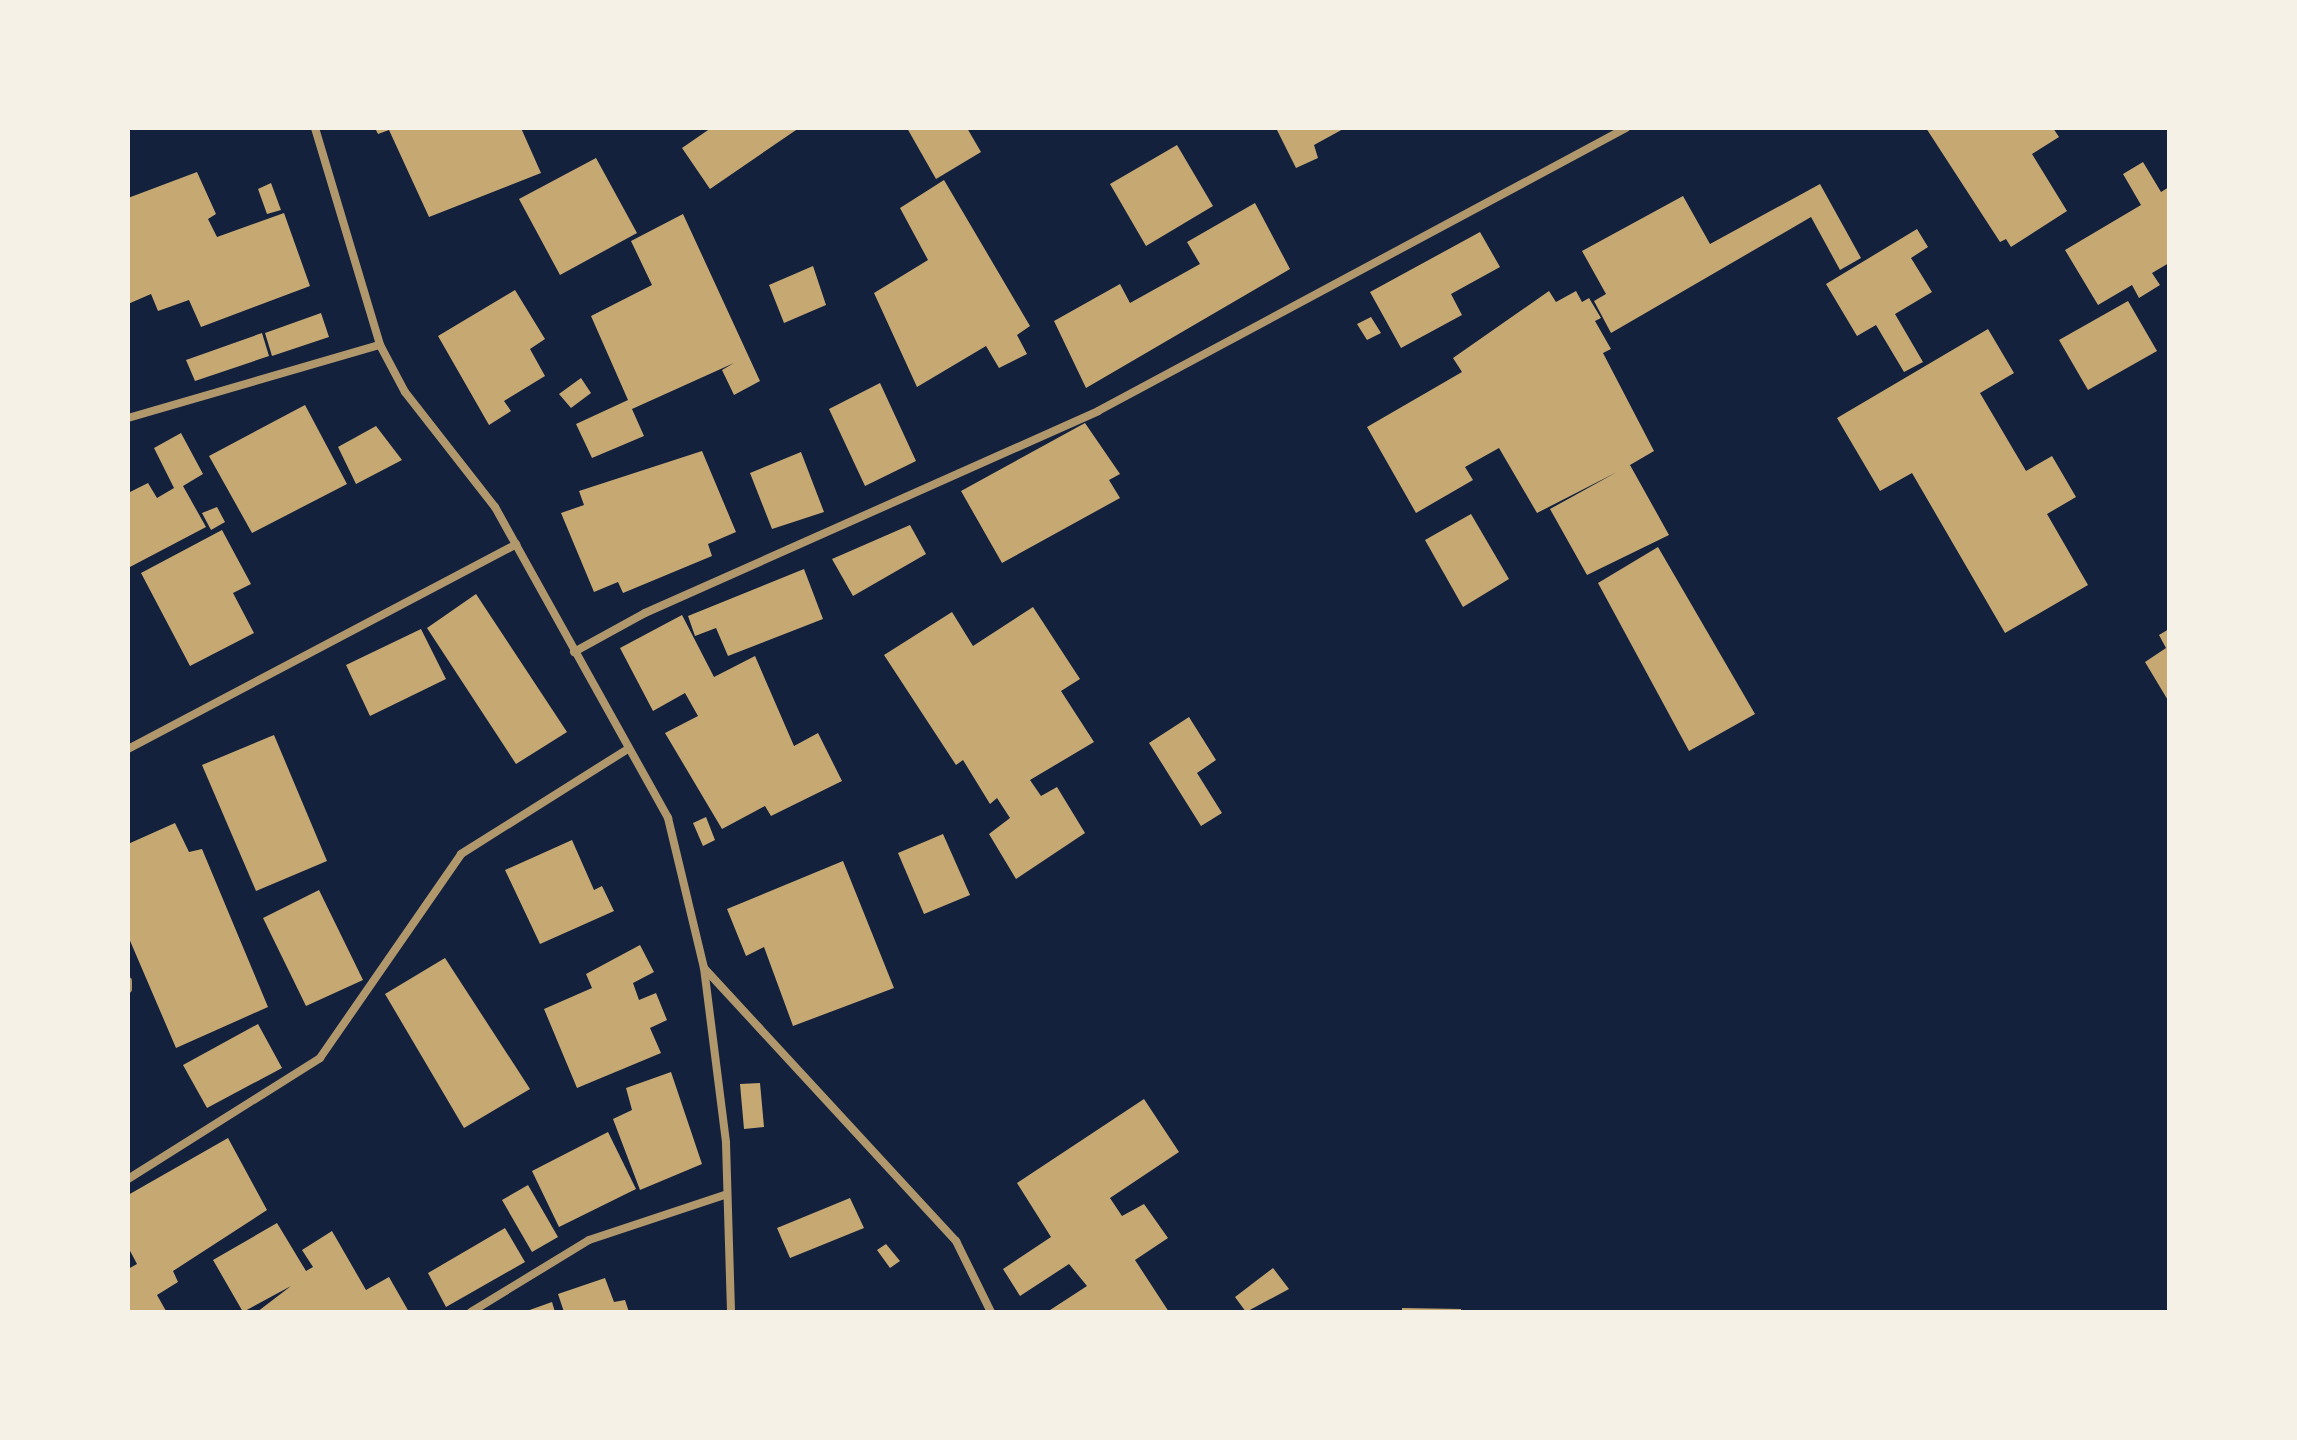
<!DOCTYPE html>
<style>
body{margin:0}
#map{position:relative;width:2297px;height:1440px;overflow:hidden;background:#14213d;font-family:"Source Serif 4",serif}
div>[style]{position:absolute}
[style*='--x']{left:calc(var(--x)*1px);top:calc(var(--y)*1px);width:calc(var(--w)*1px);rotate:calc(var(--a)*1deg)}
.building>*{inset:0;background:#c6a872}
.minor>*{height:8px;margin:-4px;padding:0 4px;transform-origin:4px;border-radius:4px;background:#b1986c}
span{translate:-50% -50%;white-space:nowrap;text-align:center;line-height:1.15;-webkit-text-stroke:6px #f6f1e7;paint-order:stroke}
.frame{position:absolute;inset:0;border:130px solid #f6f1e7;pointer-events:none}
</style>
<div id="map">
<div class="building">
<i style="clip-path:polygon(375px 128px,521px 128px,541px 173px,429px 217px,389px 130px,378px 134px)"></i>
<i style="clip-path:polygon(711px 128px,799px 128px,710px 189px,682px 148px)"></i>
<i style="clip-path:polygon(907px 128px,967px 128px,981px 152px,936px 179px)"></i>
<i style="clip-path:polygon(1276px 128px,1345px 128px,1314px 145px,1318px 158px,1296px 168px)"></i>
<i style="clip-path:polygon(1926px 128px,2053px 128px,2059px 137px,2032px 154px,2067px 211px,2011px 247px,2006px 239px,2000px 242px)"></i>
<i style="clip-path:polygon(1177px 145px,1213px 206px,1146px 246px,1110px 184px)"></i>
<i style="clip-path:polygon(596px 158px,637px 233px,560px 275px,519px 199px)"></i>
<i style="clip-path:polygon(2143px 162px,2161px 192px,2169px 187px,2169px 263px,2152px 273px,2160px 285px,2139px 298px,2132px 285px,2098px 305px,2065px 250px,2141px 205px,2123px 174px)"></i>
<i style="clip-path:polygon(197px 172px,216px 214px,208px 219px,217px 237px,284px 213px,310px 286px,201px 327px,189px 300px,158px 311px,151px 294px,128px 304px,128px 198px)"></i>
<i style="clip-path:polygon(944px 180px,1030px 326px,1017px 335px,1027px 354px,999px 368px,986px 346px,917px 387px,874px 293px,928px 260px,900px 208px)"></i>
<i style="clip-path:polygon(271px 183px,281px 210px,267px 214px,258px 189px)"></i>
<i style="clip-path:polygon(1820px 184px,1861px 258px,1840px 270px,1811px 217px,1611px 333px,1594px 301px,1606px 294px,1582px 251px,1683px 196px,1710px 244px)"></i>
<i style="clip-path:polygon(1255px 203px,1290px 269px,1086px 388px,1054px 321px,1120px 284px,1130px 303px,1200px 264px,1187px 242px)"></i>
<i style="clip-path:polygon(683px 214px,760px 381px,734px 395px,722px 370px,734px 363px,632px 409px,644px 436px,592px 458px,576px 424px,628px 400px,591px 316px,652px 285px,631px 241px)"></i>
<i style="clip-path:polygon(1917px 229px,1928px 247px,1911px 258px,1932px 292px,1895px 314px,1923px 362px,1904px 372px,1876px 325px,1857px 336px,1826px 284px)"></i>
<i style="clip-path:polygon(1480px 232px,1500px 267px,1451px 294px,1462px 315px,1401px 348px,1370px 292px)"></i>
<i style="clip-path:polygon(813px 266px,826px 305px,784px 323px,769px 285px)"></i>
<i style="clip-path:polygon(515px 290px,545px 339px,530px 349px,545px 376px,504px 401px,511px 411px,489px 425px,438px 336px)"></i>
<i style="clip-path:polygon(1549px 291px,1556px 302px,1576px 291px,1582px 302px,1589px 298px,1601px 318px,1595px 321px,1611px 349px,1603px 353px,1654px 451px,1630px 465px,1669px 535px,1587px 575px,1550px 509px,1617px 472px,1537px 513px,1499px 448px,1465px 467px,1473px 480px,1416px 513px,1367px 427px,1462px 372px,1453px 358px)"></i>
<i style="clip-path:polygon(2128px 301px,2157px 351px,2088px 390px,2059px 340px)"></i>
<i style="clip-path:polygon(321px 313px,329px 337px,272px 356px,265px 333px)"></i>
<i style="clip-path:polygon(1371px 317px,1381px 333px,1367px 340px,1357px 324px)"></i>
<i style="clip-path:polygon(1988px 329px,2014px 373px,1980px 393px,2026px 471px,2052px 456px,2076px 497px,2047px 514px,2088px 585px,2005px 633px,1912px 473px,1880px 491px,1837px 418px)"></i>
<i style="clip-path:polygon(262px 333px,269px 356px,195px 381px,186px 360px)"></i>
<i style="clip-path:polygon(581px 378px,591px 393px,571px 408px,559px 394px)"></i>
<i style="clip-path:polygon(880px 383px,916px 461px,865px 486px,829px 409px)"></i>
<i style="clip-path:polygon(305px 405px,347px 484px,252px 533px,209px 456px)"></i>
<i style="clip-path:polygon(1085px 423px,1120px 474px,1109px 480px,1120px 498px,1002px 563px,961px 491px)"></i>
<i style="clip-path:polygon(376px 426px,402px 460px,356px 484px,338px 447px)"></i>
<i style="clip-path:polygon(181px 433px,203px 474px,183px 486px,206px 527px,128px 568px,128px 493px,148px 483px,157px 498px,174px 488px,154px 448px)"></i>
<i style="clip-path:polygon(702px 451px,736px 532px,708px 544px,712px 556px,623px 593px,618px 582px,594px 592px,561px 513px,584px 505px,579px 491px)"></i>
<i style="clip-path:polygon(801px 452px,824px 512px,772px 529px,750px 473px)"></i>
<i style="clip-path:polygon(217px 507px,225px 522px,211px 530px,202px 513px)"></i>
<i style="clip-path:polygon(1471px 514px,1509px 579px,1463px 607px,1425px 540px)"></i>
<i style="clip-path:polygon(910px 525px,926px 554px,853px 596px,832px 559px)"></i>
<i style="clip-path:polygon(222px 530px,251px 584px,233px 593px,254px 633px,190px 666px,141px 573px)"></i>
<i style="clip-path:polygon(1658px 547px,1755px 714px,1689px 751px,1598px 583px)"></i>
<i style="clip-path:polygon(804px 569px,823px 619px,728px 656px,716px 628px,695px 636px,688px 616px)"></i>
<i style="clip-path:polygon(476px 594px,567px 732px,516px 764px,427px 628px)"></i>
<i style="clip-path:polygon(1033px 607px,1080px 679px,1061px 691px,1094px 742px,1030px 780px,1041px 796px,1057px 787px,1085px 833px,1016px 879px,989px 834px,1010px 818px,997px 798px,990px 804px,963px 760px,956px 765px,884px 655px,952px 612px,973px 646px)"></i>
<i style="clip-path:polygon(682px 615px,714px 677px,755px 656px,794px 746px,818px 733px,842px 781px,771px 816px,765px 806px,722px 829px,665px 733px,698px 716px,685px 693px,653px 711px,620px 648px)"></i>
<i style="clip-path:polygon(421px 629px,446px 679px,370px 716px,346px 665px)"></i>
<i style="clip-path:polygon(2169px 629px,2169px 702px,2145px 662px,2166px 648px,2159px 635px)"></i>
<i style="clip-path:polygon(1189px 717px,1216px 760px,1197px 773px,1222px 813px,1201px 826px,1149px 743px)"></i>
<i style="clip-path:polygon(274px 735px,327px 861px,256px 891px,202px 765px)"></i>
<i style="clip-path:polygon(706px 817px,715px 840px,703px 846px,693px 823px)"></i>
<i style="clip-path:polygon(175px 823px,189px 852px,202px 849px,268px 1007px,176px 1048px,128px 936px,128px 844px)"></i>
<i style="clip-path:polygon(943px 834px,970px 895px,924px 914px,898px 853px)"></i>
<i style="clip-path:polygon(572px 840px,594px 890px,602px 886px,614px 911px,540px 944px,505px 870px)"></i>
<i style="clip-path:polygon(843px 861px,894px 988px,793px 1026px,764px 947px,746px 956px,727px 909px)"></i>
<i style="clip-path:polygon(319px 890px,363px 980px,306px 1006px,263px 918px)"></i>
<i style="clip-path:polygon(640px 945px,654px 972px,633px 983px,639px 1000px,656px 993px,667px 1020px,650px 1028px,661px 1053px,577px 1088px,544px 1009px,592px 988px,586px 974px)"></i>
<i style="clip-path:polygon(445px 958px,530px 1089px,464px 1128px,385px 994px)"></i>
<i style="clip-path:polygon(258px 1024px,282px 1068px,207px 1108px,183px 1065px)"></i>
<i style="clip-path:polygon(671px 1072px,702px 1164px,640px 1190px,613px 1119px,632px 1110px,626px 1088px)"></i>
<i style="clip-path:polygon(760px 1083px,764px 1127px,744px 1129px,740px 1084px)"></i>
<i style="clip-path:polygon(1144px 1099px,1179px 1152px,1110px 1198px,1122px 1216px,1144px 1204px,1168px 1238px,1135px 1260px,1169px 1312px,1047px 1312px,1087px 1286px,1069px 1264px,1020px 1296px,1003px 1269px,1051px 1237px,1017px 1183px)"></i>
<i style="clip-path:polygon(608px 1132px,636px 1189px,559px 1227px,532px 1171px)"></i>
<i style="clip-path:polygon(228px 1138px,267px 1210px,173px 1271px,178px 1282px,157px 1295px,166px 1311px,128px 1312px,128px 1269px,137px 1264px,128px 1247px,128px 1195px)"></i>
<i style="clip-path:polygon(528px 1185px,558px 1237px,532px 1252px,502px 1200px)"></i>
<i style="clip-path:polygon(850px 1198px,864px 1228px,790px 1258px,777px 1228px)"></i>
<i style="clip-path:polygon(277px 1223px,306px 1271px,313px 1267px,302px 1250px,332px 1231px,366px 1290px,389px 1277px,409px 1312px,257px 1312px,291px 1286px,243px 1312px,213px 1260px)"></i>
<i style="clip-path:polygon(505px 1228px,525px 1262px,446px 1307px,428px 1273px)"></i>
<i style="clip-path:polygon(886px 1244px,900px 1261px,890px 1268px,877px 1250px)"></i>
<i style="clip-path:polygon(1273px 1268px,1289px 1289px,1246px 1312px,1235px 1297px)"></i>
<i style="clip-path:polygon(605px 1278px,614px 1302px,625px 1300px,629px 1312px,564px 1312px,558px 1294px)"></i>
<i style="clip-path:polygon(552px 1302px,555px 1312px,524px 1312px)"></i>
<i style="clip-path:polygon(1402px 1308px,1461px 1309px,1461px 1312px,1402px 1312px)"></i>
</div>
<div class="minor">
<i style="--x:315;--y:128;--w:227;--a:73.3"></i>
<i style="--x:380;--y:345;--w:53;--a:62"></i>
<i style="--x:405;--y:392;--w:146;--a:52"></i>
<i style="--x:495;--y:507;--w:356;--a:60.9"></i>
<i style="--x:668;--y:818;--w:154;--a:76.5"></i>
<i style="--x:704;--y:968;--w:176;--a:82.8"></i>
<i style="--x:726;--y:1143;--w:169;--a:88.3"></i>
<i style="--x:128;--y:418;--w:262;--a:-16.2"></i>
<i style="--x:574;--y:652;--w:81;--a:-28.8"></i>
<i style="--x:645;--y:613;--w:496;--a:-24"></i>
<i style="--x:1098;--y:411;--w:599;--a:-28.19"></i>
<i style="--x:128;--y:749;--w:439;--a:-27.8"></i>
<i style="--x:704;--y:968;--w:372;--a:47.3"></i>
<i style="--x:956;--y:1241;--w:79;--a:63.8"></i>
<i style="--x:128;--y:981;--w:8;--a:90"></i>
<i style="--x:128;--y:1179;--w:227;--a:-32.2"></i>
<i style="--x:320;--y:1058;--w:248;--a:-55.3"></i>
<i style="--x:461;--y:854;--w:197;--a:-32.2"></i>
<i style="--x:471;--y:1312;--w:138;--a:-31.4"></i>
<i style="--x:589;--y:1240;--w:142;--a:-18.4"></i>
</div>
<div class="frame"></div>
</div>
